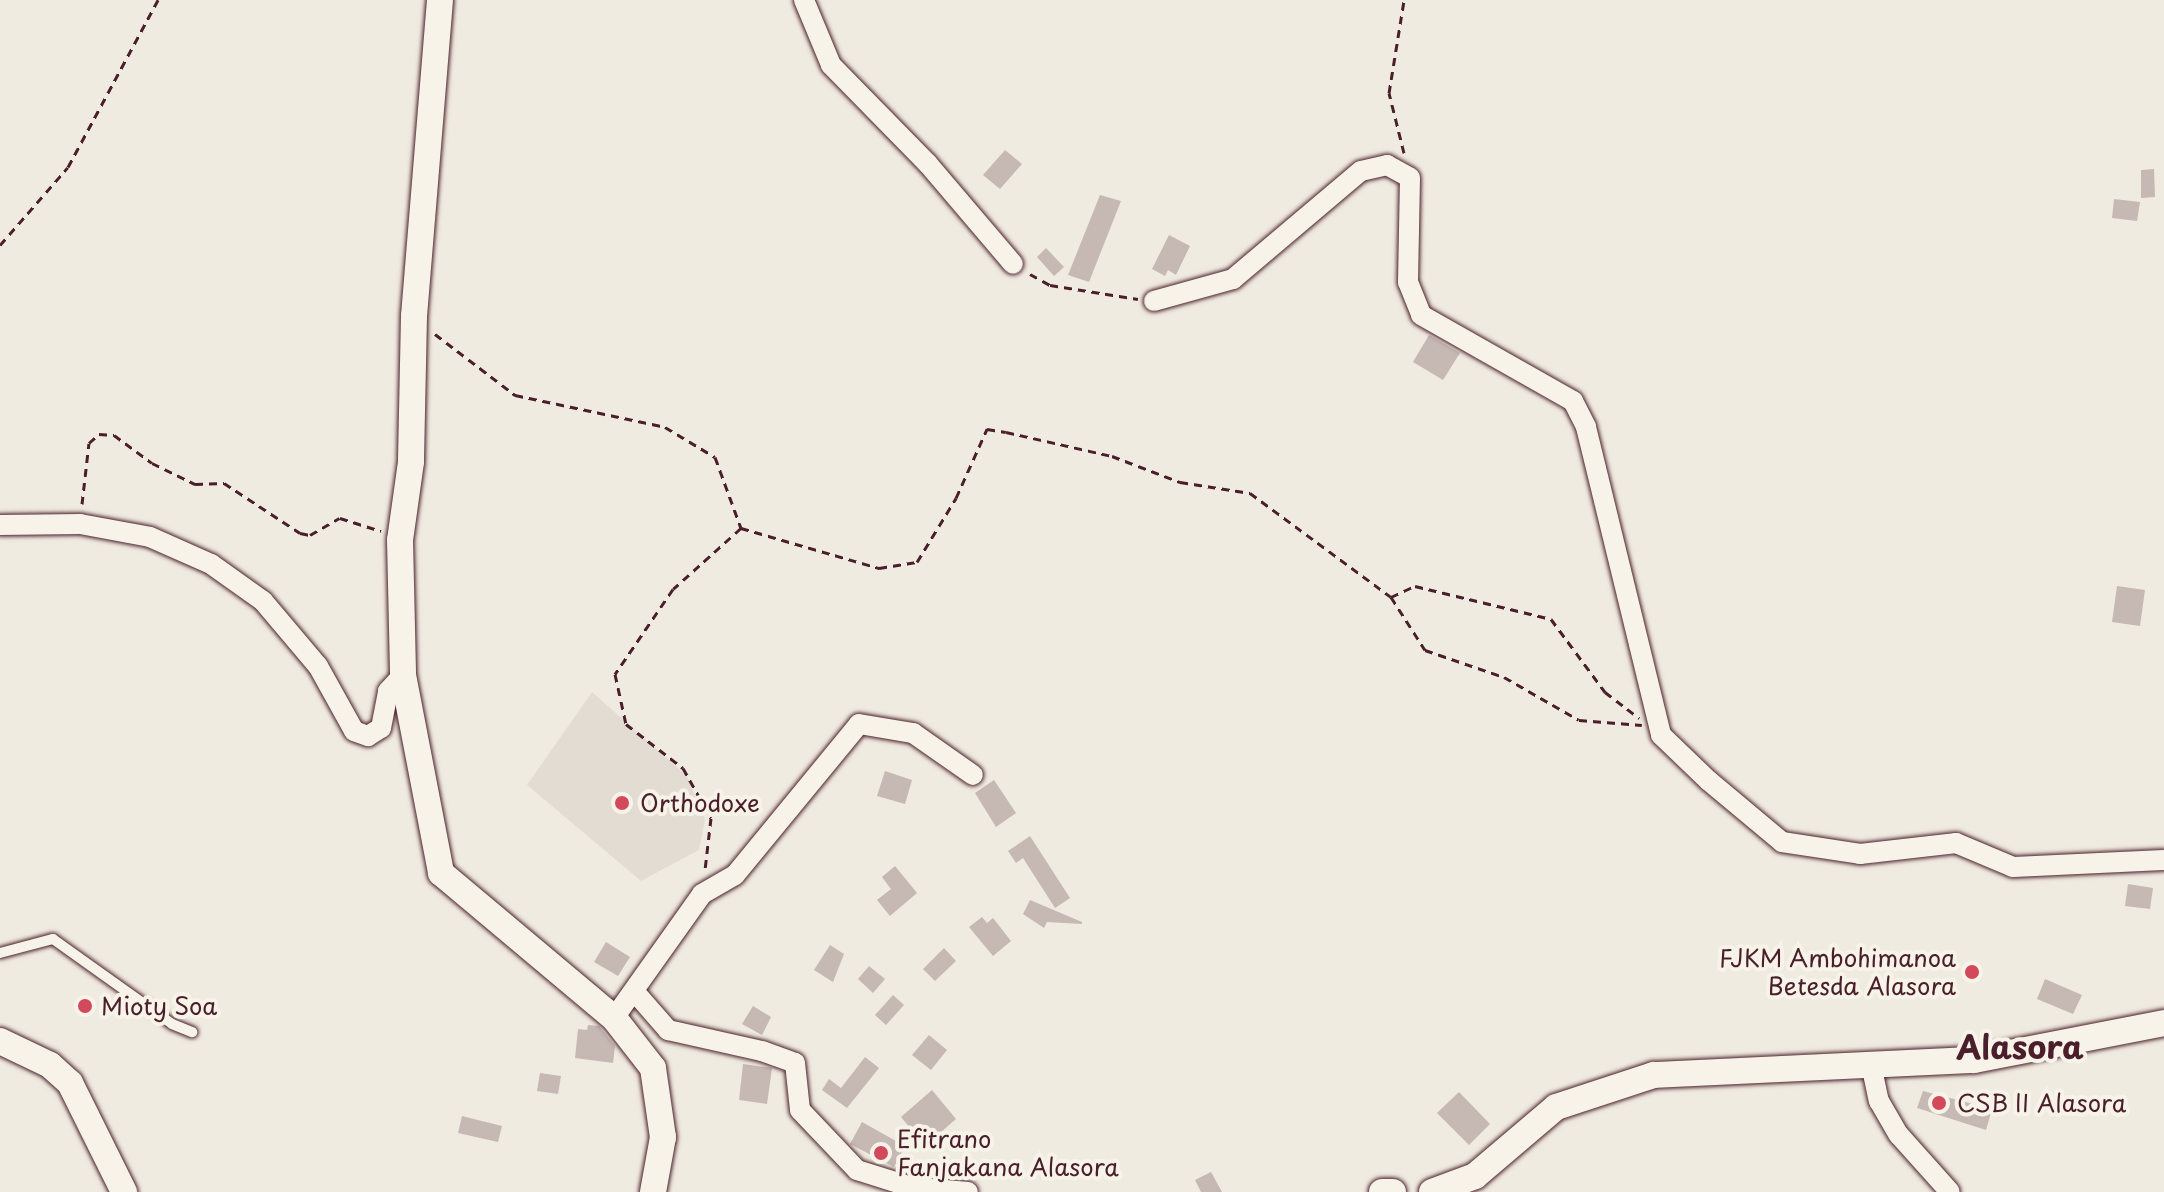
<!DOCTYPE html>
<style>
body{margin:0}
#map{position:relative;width:2164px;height:1192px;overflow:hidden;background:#f0ebe0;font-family:"Playpen Sans",sans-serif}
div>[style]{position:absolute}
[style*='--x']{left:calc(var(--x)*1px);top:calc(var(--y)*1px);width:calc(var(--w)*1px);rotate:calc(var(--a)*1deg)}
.built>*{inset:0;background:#e3dcd2}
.building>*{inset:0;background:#c6b8b3}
.path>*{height:3px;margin-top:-1.5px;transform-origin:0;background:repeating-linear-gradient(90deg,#4a1f2b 0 8px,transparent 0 14px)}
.roads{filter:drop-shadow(0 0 2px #4a1f2b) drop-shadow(0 0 2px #4a1f2b)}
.service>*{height:10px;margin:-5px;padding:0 5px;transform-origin:5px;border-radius:5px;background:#f7f3e8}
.minor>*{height:20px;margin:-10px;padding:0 10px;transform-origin:10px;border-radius:10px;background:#f7f3e8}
.tertiary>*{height:26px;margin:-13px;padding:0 13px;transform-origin:13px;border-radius:13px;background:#f7f3e8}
.dots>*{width:22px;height:22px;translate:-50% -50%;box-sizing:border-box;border:4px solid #f7f3e8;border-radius:50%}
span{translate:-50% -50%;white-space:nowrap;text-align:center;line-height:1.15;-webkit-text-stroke:8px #f7f3e8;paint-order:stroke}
.poi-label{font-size:24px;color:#4a1f2b}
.left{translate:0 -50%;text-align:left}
.right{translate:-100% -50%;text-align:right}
.district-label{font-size:32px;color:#4a1f2b;font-weight:700}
</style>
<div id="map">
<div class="built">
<i style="clip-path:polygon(592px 692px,687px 776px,705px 820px,699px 850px,641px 881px,527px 785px)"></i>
</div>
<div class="building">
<i style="clip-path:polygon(1005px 150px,1022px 164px,1000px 189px,983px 175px)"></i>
<i style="clip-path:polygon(2154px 169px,2155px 197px,2141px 198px,2141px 170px)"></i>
<i style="clip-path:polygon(1100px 195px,1121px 201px,1089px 282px,1068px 275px)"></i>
<i style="clip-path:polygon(2114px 199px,2140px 202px,2137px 221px,2112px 218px)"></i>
<i style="clip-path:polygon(1169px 235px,1190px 246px,1176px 275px,1168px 270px,1165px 276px,1152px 269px)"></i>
<i style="clip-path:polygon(1046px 248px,1064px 267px,1054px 276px,1037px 257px)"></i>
<i style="clip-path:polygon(1429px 335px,1460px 353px,1443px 380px,1413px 362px)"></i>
<i style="clip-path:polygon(2117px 586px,2145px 590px,2140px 626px,2112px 622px)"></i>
<i style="clip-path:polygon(885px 771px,912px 780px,905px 804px,877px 796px)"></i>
<i style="clip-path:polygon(994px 780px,1016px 813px,996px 827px,975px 793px)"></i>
<i style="clip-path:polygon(1030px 836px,1070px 898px,1055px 908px,1023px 858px,1016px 863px,1008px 851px)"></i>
<i style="clip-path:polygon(895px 866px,917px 893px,890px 916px,877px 900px,891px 889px,882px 877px)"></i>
<i style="clip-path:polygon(2128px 884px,2153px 888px,2150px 909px,2125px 906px)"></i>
<i style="clip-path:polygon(1030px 900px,1082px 922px,1082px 924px,1047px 922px,1044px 928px,1023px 914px)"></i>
<i style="clip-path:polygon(982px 917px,987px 923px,993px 918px,1011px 941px,993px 956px,969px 927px)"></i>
<i style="clip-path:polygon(606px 942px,630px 957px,618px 976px,594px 962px)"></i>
<i style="clip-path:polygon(830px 945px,844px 954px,833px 982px,814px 970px)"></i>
<i style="clip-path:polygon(944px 948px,956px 961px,935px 981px,923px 969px)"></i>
<i style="clip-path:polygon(869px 966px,885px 979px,873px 993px,858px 979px)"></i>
<i style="clip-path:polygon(2045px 979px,2082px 995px,2073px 1014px,2037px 999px)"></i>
<i style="clip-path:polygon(893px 995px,904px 1005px,886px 1025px,875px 1015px)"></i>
<i style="clip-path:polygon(753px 1006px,771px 1017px,762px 1035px,742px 1024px)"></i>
<i style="clip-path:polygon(588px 1025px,599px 1026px,615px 1046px,613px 1063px,575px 1058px,578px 1029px,587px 1030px)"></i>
<i style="clip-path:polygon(929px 1035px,947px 1050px,931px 1070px,912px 1055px)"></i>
<i style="clip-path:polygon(865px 1057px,879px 1068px,847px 1108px,822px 1090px,829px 1079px,841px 1088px)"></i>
<i style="clip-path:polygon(743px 1064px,772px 1068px,767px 1104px,739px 1100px)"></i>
<i style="clip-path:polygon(540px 1073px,561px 1076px,558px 1094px,537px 1091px)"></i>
<i style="clip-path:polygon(932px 1090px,956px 1119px,925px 1146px,901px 1117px)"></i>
<i style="clip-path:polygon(1923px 1091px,1992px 1109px,1986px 1130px,1917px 1108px)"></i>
<i style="clip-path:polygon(1459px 1092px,1490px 1124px,1469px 1145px,1437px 1113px)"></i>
<i style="clip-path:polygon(462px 1116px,502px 1126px,498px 1142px,458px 1133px)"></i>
<i style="clip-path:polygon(862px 1122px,905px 1146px,894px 1167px,850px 1144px)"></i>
<i style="clip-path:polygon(1211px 1172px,1222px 1192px,1201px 1192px,1195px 1180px)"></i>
</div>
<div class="path">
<i style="--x:1404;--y:153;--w:62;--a:-104"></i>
<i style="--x:1389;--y:93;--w:94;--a:-80.8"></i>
<i style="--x:0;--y:245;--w:103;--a:-48.9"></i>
<i style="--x:68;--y:167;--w:190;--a:-61.7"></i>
<i style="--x:1030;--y:274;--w:23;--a:29"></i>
<i style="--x:1050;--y:285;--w:89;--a:9"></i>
<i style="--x:435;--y:334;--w:101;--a:37.3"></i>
<i style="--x:515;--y:395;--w:153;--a:12"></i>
<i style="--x:665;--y:427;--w:58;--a:31"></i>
<i style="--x:715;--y:457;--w:76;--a:69.9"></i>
<i style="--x:741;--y:528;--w:91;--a:138.1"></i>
<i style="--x:673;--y:589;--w:103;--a:124.3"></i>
<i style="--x:615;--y:674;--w:51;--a:77.6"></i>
<i style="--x:626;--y:724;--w:72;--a:37.7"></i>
<i style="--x:683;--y:768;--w:57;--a:60.8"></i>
<i style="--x:711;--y:818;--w:52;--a:96.6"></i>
<i style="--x:82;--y:504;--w:61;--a:-83.5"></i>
<i style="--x:89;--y:443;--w:13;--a:-42"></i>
<i style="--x:99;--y:434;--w:15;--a:4"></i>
<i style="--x:114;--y:435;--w:47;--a:36.4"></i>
<i style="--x:152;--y:463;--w:48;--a:26"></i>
<i style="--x:195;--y:484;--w:29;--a:-2"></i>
<i style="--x:224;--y:483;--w:91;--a:33.3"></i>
<i style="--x:300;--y:533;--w:10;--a:11"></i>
<i style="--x:310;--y:535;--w:34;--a:-30"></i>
<i style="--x:340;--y:518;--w:43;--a:17.6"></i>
<i style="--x:741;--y:528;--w:144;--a:16.2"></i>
<i style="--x:879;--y:568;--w:38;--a:-9"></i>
<i style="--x:917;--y:562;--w:75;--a:-58.6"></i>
<i style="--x:956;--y:498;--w:76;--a:-65.8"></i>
<i style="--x:987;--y:429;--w:19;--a:9"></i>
<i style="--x:1006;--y:432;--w:109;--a:12.8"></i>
<i style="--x:1112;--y:456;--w:73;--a:20.9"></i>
<i style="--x:1180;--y:482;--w:71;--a:8.9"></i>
<i style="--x:1250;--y:493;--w:175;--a:36.4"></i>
<i style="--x:1391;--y:597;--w:26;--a:-25"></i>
<i style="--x:1415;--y:586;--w:140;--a:13.6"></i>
<i style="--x:1551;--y:619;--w:91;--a:53.5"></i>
<i style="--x:1605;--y:692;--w:43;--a:37.4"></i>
<i style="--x:1391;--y:597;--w:63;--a:57.3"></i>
<i style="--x:1425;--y:650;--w:83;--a:18.9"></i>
<i style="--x:1504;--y:677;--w:86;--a:29.8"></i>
<i style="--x:1579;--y:720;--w:63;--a:4.5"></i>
</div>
<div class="roads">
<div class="service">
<i style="--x:0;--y:953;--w:55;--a:-14.8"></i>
<i style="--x:53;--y:939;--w:146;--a:35.5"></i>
<i style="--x:172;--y:1024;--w:22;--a:22"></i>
</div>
<div class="minor">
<i style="--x:804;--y:0;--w:70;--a:67.4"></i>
<i style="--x:831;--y:65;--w:139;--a:45.6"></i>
<i style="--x:928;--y:164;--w:131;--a:49.6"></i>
<i style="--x:1154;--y:301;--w:82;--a:-15.6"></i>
<i style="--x:1233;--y:279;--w:167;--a:-40.2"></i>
<i style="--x:1361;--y:171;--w:27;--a:-13"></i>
<i style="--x:1387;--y:165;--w:26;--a:29"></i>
<i style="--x:1410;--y:178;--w:104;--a:91.1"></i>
<i style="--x:1408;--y:282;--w:35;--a:68"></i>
<i style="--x:1421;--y:315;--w:175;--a:29.5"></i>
<i style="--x:1573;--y:401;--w:29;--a:63"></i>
<i style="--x:1586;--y:427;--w:317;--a:76.3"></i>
<i style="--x:1661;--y:735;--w:66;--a:43.8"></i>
<i style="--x:1709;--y:781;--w:95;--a:39.9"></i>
<i style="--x:1782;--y:842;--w:79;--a:8.7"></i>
<i style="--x:1860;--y:854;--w:97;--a:-6.5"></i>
<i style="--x:1956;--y:843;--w:62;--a:22.8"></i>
<i style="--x:2013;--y:867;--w:151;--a:-2.7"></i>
<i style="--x:0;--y:525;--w:80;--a:-0.7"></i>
<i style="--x:80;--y:524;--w:71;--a:10.5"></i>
<i style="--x:150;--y:537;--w:67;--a:23.9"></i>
<i style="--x:211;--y:564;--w:64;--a:35.4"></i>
<i style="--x:263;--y:601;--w:85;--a:49.8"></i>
<i style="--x:318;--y:666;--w:74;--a:61"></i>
<i style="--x:354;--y:731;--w:15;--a:20"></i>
<i style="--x:368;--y:736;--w:15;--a:-32"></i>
<i style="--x:381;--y:728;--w:38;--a:-79"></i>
<i style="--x:388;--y:691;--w:22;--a:-47"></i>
<i style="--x:634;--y:991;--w:52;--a:48.9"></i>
<i style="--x:668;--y:1030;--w:96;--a:12.6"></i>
<i style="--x:762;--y:1051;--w:35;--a:20"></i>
<i style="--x:795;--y:1063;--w:47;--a:83.9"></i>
<i style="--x:800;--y:1110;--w:83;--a:46.5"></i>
<i style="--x:857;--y:1170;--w:57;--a:17.5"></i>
<i style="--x:911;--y:1187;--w:57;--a:5"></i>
<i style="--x:614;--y:1018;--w:152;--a:-54.6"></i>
<i style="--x:702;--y:894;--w:38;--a:-30"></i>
<i style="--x:735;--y:875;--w:195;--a:-50.6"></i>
<i style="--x:859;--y:724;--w:55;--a:9.5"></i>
<i style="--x:913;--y:733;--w:73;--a:35"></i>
<i style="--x:1872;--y:1069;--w:33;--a:78"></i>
<i style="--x:1879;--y:1101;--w:39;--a:60"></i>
<i style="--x:1899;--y:1135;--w:76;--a:48.2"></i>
</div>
<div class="tertiary">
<i style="--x:440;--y:0;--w:317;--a:94.7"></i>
<i style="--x:414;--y:316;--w:146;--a:91.2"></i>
<i style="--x:411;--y:462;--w:79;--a:98"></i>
<i style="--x:400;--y:540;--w:135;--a:88.7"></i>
<i style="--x:403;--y:675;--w:202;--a:79.1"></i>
<i style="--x:441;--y:873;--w:226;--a:40"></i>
<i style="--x:614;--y:1018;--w:63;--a:52"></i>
<i style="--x:653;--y:1068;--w:70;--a:81.8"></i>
<i style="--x:663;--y:1137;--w:56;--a:100.3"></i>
<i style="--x:0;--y:1041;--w:55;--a:25.6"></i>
<i style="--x:50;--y:1065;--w:27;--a:42"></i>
<i style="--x:70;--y:1083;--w:122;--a:63.6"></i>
<i style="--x:1382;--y:1192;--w:11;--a:0"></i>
<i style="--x:1432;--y:1192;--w:46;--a:-20.4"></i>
<i style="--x:1475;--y:1176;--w:106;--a:-40.4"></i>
<i style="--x:1556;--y:1107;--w:103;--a:-18.1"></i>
<i style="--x:1654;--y:1075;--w:320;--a:-2.7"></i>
<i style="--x:1974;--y:1060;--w:194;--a:-11"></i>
</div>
</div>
<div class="dots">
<i style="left:622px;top:803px;background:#d1495b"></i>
<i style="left:1972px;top:972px;background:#d1495b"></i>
<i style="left:85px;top:1006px;background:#d1495b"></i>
<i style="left:1939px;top:1103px;background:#d1495b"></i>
<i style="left:881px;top:1153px;background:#d1495b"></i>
</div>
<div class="poi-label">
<span class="left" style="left:640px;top:803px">Orthodoxe</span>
<span class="right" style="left:1956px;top:972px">FJKM Ambohimanoa<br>Betesda Alasora</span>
<span class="left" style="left:101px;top:1006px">Mioty Soa</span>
<span class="left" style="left:1957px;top:1103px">CSB II Alasora</span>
<span class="left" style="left:897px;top:1153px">Efitrano<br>Fanjakana Alasora</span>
</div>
<div class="district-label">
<span style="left:2020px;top:1046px">Alasora</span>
</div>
</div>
